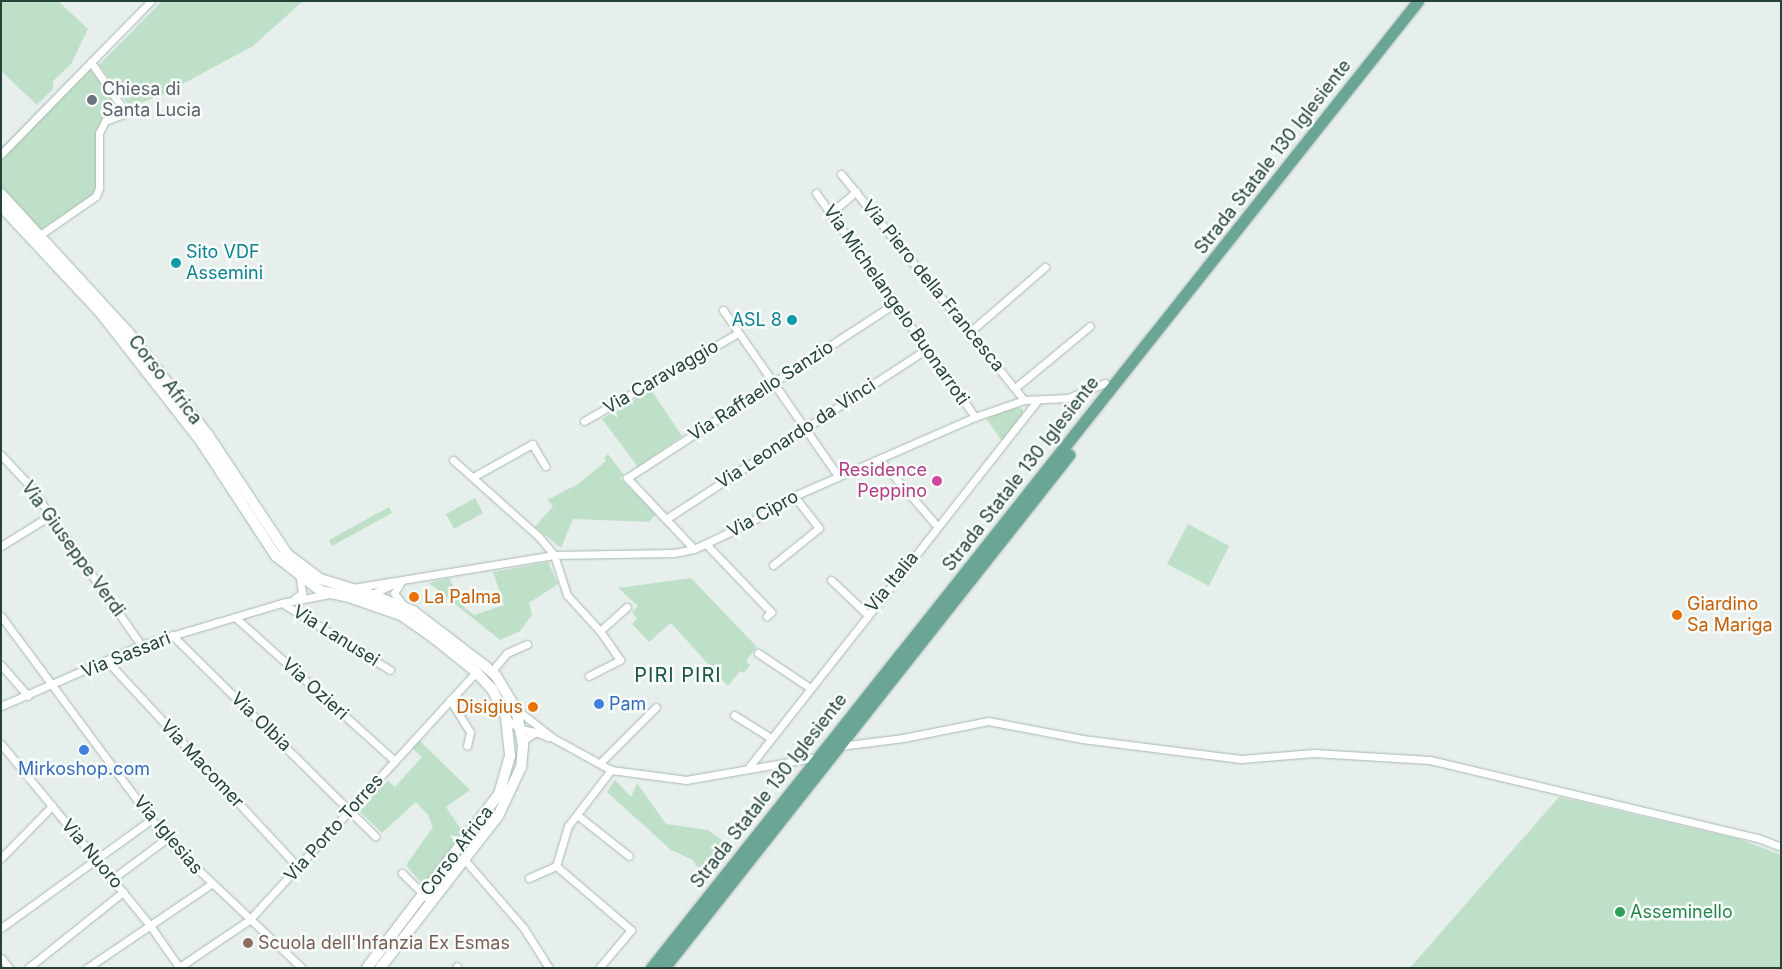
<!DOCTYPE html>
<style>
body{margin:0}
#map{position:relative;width:1782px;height:969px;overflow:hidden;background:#e6efeb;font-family:Inter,sans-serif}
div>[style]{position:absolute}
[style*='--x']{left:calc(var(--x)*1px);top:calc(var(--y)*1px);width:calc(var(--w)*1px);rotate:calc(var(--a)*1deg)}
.green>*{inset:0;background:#bfe0c8}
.roads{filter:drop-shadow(0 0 1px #a8b8b2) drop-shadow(0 0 1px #a8b8b2)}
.street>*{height:7px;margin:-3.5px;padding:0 3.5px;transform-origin:3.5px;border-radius:3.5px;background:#fff}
.secondary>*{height:10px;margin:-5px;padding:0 5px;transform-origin:5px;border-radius:5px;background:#fff}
.primary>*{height:11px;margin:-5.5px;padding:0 5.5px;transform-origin:5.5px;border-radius:5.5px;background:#6aa596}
.dots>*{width:14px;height:14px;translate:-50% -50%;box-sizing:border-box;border:2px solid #f7fbf9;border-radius:50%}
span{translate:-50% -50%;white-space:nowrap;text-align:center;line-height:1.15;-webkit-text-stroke:5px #f7fbf9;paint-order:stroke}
.worship-label{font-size:18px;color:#5b616d}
.left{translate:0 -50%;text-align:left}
.street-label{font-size:18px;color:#24423a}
.culture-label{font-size:18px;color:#0d838f}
.right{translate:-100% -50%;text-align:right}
.hotel-label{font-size:18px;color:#b23c85}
.food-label{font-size:18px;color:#c56008}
.shop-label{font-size:18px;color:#366cbe}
.leisure-label{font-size:18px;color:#27864d}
.education-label{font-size:18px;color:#785e54}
.quarter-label{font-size:20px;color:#1f5548;letter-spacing:1px}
.frame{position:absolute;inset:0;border:2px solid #24423a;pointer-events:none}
</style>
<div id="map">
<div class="green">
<i style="clip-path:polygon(1px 1px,58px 1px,88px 29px,71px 64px,53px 81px,53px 89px,37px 105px,1px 71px)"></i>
<i style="clip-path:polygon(162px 1px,303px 1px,253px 46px,162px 95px,130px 107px,99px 65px)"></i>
<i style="clip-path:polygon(86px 63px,122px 111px,96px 132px,97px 183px,92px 196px,40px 230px,1px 187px,1px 148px)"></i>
<i style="clip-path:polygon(651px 390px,682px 436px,638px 467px,602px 419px)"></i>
<i style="clip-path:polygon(1017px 408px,1023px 409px,1023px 415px,1002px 441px,986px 418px)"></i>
<i style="clip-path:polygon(608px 454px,624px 475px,620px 478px,656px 514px,649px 522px,573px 519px,561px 548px,535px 527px,553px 506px,547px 500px,578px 484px,606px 461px,604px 458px)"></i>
<i style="clip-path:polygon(475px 498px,483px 513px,454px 529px,446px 514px)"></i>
<i style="clip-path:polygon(389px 507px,392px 513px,332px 546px,329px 540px)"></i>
<i style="clip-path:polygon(1188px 524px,1229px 546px,1209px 586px,1167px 564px)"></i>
<i style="clip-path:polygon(548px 562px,558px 584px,529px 603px,532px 615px,520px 631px,500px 640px,429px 583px,449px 578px,465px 608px,474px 615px,504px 605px,493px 572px)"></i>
<i style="clip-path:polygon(691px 578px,757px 647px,746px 661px,750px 665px,744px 673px,740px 671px,728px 686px,671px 623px,649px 642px,632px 624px,637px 619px,632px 612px,638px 606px,618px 588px)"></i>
<i style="clip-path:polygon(419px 740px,470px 790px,446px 807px,464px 834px,424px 886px,406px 865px,433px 827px,428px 815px,416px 802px,382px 833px,358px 810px,388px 781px,395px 787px,422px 757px,412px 748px)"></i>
<i style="clip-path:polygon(615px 780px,631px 797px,637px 783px,666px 824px,708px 830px,734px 849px,706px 883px,693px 860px,671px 850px,607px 792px)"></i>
<i style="clip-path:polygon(1559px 797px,1739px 839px,1781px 855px,1781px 968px,1410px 968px)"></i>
</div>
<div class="roads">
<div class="street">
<i style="--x:1;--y:154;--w:214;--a:-45.6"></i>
<i style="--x:841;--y:174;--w:291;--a:51"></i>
<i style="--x:816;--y:193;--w:275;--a:54.6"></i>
<i style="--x:831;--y:213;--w:33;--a:-41"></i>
<i style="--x:40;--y:235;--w:68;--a:-34.9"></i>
<i style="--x:96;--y:196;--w:9;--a:-69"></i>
<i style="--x:99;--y:188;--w:55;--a:-90"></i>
<i style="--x:99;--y:133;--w:13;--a:-63"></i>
<i style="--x:105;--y:121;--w:22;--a:-21"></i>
<i style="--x:126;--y:113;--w:62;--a:-124.5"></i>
<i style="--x:723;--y:310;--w:202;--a:55.3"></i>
<i style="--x:971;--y:331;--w:98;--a:-40.9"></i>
<i style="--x:1015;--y:388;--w:97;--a:-39.6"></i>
<i style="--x:584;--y:421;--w:177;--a:-29.7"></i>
<i style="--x:1;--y:455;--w:41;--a:47"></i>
<i style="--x:29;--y:485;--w:195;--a:55"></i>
<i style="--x:453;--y:460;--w:115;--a:41.8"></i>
<i style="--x:539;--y:537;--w:23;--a:50"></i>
<i style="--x:554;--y:555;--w:42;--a:72"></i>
<i style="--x:567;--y:595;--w:49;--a:47.5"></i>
<i style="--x:600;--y:631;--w:35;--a:55"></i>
<i style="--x:620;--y:660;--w:35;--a:153"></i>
<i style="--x:880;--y:460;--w:87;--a:49.2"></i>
<i style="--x:473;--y:477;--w:68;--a:-29.2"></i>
<i style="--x:532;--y:444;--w:26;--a:59"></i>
<i style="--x:666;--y:519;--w:311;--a:-33.1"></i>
<i style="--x:707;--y:545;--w:93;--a:46.3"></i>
<i style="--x:771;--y:612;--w:6;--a:135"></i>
<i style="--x:1;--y:546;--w:59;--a:-31.8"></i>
<i style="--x:694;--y:549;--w:98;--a:-133.3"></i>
<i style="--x:627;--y:478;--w:320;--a:-33.1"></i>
<i style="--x:773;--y:565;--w:59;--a:-38.8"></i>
<i style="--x:819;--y:528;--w:41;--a:-128"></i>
<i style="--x:831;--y:580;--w:50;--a:43.4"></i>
<i style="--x:401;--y:582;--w:13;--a:122"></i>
<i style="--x:394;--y:593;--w:15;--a:53"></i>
<i style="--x:353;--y:588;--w:204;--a:-9.3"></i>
<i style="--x:554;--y:555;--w:120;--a:-1"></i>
<i style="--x:674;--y:553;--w:20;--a:-11"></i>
<i style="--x:694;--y:549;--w:59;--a:-25.3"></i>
<i style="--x:747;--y:524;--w:55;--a:-30.8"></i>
<i style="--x:794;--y:496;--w:197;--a:-23.6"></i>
<i style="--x:975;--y:417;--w:52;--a:-19.1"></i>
<i style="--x:1024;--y:400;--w:44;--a:-2.6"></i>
<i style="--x:1068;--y:398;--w:40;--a:-22"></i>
<i style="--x:370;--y:595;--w:29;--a:-25"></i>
<i style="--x:295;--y:598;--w:9;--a:-36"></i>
<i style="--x:302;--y:593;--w:15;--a:-98"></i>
<i style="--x:282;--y:603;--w:127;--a:31.8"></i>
<i style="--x:1;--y:616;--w:277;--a:53.5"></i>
<i style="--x:166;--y:839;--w:187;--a:43.5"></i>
<i style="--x:235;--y:617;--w:215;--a:42"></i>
<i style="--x:600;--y:631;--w:36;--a:-42"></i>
<i style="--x:172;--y:635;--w:286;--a:44.7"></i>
<i style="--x:758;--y:653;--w:63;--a:33.9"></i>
<i style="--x:107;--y:661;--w:281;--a:47.2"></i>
<i style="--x:1;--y:665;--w:41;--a:48.9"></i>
<i style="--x:491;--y:672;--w:25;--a:-50"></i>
<i style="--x:507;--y:653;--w:22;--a:-24"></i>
<i style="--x:450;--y:700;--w:38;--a:58"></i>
<i style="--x:470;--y:732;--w:14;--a:102"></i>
<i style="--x:1;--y:706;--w:153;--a:-23.5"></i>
<i style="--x:141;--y:645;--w:147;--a:-16.6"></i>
<i style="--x:282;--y:603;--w:48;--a:-10.8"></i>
<i style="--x:516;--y:709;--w:47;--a:38.1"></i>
<i style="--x:553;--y:738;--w:66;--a:28.9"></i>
<i style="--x:611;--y:770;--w:76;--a:7.6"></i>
<i style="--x:686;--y:780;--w:134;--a:-9.9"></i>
<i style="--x:734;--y:715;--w:44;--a:31.9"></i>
<i style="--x:506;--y:719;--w:17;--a:36"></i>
<i style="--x:520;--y:729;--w:16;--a:11"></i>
<i style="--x:1;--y:744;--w:233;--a:50.6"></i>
<i style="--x:149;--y:924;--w:52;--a:55.1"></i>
<i style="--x:523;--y:745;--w:6;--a:-72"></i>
<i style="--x:525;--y:739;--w:13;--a:-32"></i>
<i style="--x:536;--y:732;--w:13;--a:23"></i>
<i style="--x:840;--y:746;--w:64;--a:-7.2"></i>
<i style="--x:903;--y:738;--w:87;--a:-11.3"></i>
<i style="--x:988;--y:721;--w:96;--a:10.8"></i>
<i style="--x:1082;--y:739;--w:160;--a:7.2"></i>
<i style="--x:1241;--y:759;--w:73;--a:-4.7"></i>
<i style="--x:1314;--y:753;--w:116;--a:3.5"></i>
<i style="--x:1430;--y:760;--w:337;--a:13.4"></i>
<i style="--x:1758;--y:838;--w:25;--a:21"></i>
<i style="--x:600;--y:763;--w:79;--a:-45"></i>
<i style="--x:749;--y:767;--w:467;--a:-51.8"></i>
<i style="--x:577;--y:815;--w:66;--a:38.3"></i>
<i style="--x:1;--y:858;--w:73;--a:-45.6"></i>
<i style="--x:463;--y:858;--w:91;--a:49"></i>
<i style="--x:523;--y:927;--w:49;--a:57.6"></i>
<i style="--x:402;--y:873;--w:34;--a:45"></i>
<i style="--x:529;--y:878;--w:30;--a:-24"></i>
<i style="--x:112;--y:879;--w:67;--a:-36.5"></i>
<i style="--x:1;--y:928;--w:186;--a:-35.8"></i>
<i style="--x:1;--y:958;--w:13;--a:51"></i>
<i style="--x:28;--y:968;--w:122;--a:-38.7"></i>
<i style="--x:87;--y:968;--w:150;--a:-34.1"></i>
<i style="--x:178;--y:968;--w:86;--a:-34.1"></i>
<i style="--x:249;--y:920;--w:336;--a:-47.5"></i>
<i style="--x:456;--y:968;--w:2;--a:-63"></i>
<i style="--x:599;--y:968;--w:50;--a:-49.9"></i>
<i style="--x:631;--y:930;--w:99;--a:-139.5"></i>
<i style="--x:556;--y:866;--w:42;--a:-73.3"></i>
<i style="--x:568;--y:826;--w:71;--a:-52.5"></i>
</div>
<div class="secondary">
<i style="--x:1;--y:194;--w:188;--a:47.4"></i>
<i style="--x:128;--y:332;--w:130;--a:52.2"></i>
<i style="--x:208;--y:435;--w:143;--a:56.4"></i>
<i style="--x:287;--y:554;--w:41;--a:37.1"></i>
<i style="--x:320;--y:579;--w:54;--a:17.1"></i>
<i style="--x:372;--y:595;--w:44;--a:21.3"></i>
<i style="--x:413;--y:611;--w:91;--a:37.4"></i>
<i style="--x:485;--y:666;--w:15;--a:42"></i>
<i style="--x:496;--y:676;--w:39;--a:59"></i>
<i style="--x:516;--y:709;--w:38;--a:79"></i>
<i style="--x:523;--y:746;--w:21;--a:95"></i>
<i style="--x:521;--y:767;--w:54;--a:115.1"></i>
<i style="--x:498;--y:816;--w:192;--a:127.8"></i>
<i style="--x:1;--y:206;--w:145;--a:47"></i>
<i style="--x:100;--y:312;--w:162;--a:52"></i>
<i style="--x:200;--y:440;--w:139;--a:56.8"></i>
<i style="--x:276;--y:556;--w:57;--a:37.9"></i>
<i style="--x:321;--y:591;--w:29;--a:12"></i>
<i style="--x:349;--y:597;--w:55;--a:19.1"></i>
<i style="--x:401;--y:615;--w:40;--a:34.9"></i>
<i style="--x:434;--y:638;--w:54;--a:39"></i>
<i style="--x:476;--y:672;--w:23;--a:47"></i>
<i style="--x:492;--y:689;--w:31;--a:63"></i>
<i style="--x:506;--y:717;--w:39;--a:84"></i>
<i style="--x:510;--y:756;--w:40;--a:106"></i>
<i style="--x:499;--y:794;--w:218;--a:127.2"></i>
</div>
<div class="primary">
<i style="--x:651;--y:968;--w:1234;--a:-51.58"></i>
<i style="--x:664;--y:968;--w:654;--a:-51.71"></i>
</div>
</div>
<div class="dots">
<i style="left:92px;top:100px;background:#6b7280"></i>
<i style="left:176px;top:263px;background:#0f9aa8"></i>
<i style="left:792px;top:320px;background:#0f9aa8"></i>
<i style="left:937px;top:481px;background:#d1479c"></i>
<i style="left:414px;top:597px;background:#e8710a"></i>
<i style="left:1677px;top:615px;background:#e8710a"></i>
<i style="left:599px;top:704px;background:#3f7fe0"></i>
<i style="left:533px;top:707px;background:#e8710a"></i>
<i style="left:84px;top:750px;background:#3f7fe0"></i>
<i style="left:1620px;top:912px;background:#2e9e5b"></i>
<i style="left:248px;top:943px;background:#8d6e63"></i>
</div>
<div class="worship-label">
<span class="left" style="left:102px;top:100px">Chiesa di<br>Santa Lucia</span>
</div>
<div class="street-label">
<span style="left:1273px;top:157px;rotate:-52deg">Strada Statale 130 Iglesiente</span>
<span style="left:933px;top:286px;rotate:51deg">Via Piero della Francesca</span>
<span style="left:896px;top:305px;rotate:55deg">Via Michelangelo Buonarroti</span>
<span style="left:661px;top:377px;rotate:-30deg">Via Caravaggio</span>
<span style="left:165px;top:380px;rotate:52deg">Corso Africa</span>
<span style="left:761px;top:391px;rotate:-33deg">Via Raffaello Sanzio</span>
<span style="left:796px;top:434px;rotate:-33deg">Via Leonardo da Vinci</span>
<span style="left:1021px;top:474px;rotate:-52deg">Strada Statale 130 Iglesiente</span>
<span style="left:763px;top:514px;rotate:-29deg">Via Cipro</span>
<span style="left:73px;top:549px;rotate:54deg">Via Giuseppe Verdi</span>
<span style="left:892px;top:582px;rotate:-51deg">Via Italia</span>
<span style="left:336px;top:636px;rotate:32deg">Via Lanusei</span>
<span style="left:126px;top:655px;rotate:-22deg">Via Sassari</span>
<span style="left:315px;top:689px;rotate:42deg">Via Ozieri</span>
<span style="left:261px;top:722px;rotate:44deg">Via Olbia</span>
<span style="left:202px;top:764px;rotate:47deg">Via Macomer</span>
<span style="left:769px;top:791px;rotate:-52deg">Strada Statale 130 Iglesiente</span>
<span style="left:334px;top:828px;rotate:-48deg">Via Porto Torres</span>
<span style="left:168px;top:835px;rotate:50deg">Via Iglesias</span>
<span style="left:457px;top:851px;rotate:-53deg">Corso Africa</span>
<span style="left:92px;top:854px;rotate:50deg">Via Nuoro</span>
</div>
<div class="culture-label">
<span class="left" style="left:186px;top:263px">Sito VDF<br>Assemini</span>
<span class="right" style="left:782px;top:320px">ASL 8</span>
</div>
<div class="hotel-label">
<span class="right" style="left:927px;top:481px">Residence<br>Peppino</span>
</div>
<div class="food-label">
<span class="left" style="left:424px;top:597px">La Palma</span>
<span class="left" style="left:1687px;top:615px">Giardino<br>Sa Mariga</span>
<span class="right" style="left:523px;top:707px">Disigius</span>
</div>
<div class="shop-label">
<span class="left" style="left:609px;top:704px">Pam</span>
<span style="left:84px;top:769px">Mirkoshop.com</span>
</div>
<div class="leisure-label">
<span class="left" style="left:1630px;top:912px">Asseminello</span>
</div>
<div class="education-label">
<span class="left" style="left:258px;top:943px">Scuola dell'Infanzia Ex Esmas</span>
</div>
<div class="quarter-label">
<span style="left:678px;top:675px">PIRI PIRI</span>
</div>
<div class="frame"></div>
</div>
